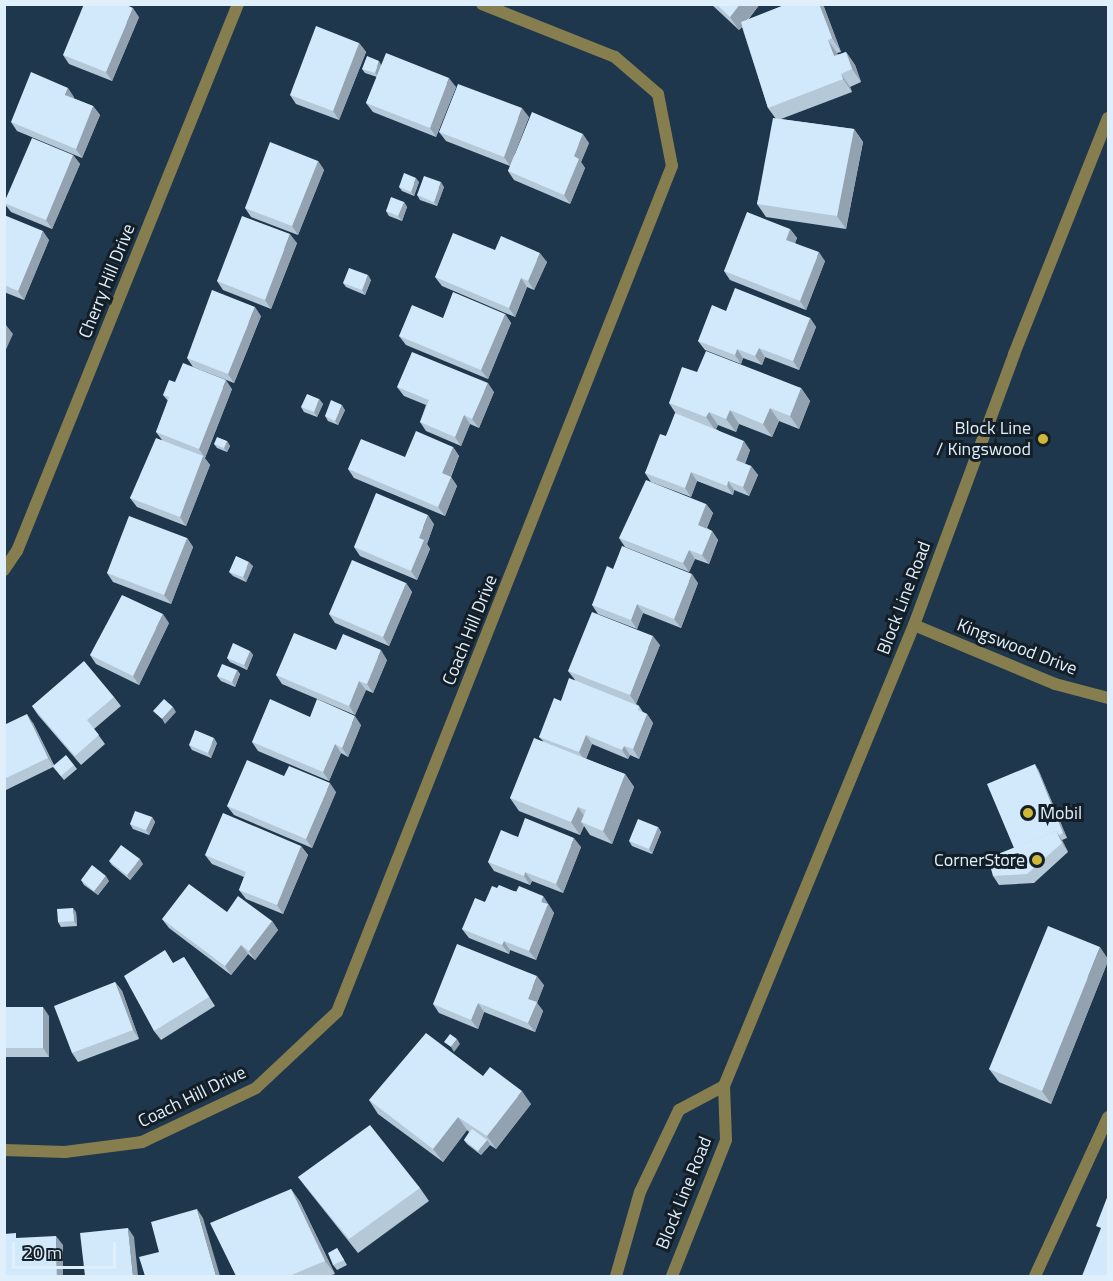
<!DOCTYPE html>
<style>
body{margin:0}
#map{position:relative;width:1113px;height:1281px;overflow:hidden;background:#1f374c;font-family:"Titillium Web",sans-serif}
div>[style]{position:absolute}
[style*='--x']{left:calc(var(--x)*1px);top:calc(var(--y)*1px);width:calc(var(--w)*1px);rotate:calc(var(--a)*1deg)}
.service>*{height:12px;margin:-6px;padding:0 6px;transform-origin:6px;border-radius:6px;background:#877e4f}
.minor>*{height:12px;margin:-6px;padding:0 6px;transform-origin:6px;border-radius:6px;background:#877e4f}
.tertiary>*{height:12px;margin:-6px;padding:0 6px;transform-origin:6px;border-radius:6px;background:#877e4f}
.wall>*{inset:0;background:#b5c8d8}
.shaded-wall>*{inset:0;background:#93a2b0}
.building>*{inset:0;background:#d2e8fb}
.dots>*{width:16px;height:16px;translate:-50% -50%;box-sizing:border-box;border:3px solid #131e27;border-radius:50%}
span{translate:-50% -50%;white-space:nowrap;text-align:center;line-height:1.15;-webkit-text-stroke:6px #131e27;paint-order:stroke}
.street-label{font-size:18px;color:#e0effc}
.poi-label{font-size:18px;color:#e0effc}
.right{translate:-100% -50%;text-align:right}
.left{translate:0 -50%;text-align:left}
.frame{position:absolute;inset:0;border:6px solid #e0effc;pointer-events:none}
.scale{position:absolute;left:12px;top:1242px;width:104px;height:27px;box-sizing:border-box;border:3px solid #e0effc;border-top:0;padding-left:8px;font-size:18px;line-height:21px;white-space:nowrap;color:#e0effc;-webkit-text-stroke:4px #131e27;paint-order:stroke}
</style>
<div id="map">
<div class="service">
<i style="--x:1035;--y:1276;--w:175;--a:-65.3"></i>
</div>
<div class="minor">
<i style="--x:4;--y:570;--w:23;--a:-56"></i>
<i style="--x:17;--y:551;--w:590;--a:-68"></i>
<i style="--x:914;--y:625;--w:153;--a:22.7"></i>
<i style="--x:1055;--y:684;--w:55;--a:14.8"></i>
<i style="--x:4;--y:1150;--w:61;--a:1.9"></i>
<i style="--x:65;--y:1152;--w:78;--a:-7.4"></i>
<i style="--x:142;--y:1142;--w:126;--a:-25.3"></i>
<i style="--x:256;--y:1088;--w:111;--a:-43.2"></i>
<i style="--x:337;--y:1012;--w:910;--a:-68.4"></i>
<i style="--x:672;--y:166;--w:73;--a:-101"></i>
<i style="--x:658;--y:94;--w:57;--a:-139.3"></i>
<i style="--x:615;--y:57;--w:143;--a:-158.3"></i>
</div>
<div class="tertiary">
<i style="--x:616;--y:1276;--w:87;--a:-74.1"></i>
<i style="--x:640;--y:1192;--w:91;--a:-64.6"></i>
<i style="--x:679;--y:1110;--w:51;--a:-28.1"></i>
<i style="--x:672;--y:1276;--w:146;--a:-68.3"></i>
<i style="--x:726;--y:1140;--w:54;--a:-92.1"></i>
<i style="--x:724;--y:1086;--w:499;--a:-67.6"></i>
<i style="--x:914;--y:625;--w:289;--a:-69.7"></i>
<i style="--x:1014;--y:354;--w:254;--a:-68.3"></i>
</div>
<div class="wall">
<i style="clip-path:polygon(711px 4px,760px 4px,748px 20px,787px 4px,822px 4px,824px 7px,841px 52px,837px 53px,838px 55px,846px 52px,855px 65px,861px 82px,850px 87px,852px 92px,781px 119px,854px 129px,863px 142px,846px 229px,766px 217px,757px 204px,776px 119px,768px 108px,742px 27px,739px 30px)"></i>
<i style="clip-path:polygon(139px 17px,112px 81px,69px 64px,63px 55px)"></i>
<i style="clip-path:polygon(359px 43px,366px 52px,339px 120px,296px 104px,290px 95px)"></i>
<i style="clip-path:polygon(382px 65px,456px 87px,436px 137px,373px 112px,366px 103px,377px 77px,365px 73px,362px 69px)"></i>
<i style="clip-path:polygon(74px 97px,73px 98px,93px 106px,100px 115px,82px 158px,17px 131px,11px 122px)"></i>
<i style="clip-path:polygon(529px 117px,514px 155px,589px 143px,581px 162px,585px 168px,570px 204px,514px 180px,508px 171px,510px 166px,446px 141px,439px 132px)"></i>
<i style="clip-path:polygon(73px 155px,80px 164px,52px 229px,11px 212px,4px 203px)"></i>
<i style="clip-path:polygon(318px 161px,324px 170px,298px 235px,251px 217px,245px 208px)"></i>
<i style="clip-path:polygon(419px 182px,414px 196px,402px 191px,399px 187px)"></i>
<i style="clip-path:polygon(444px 187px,437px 206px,420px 200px,417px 195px)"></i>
<i style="clip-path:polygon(404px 202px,407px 207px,402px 221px,389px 216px,386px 211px)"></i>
<i style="clip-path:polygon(4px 215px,49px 240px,24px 300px,4px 292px)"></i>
<i style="clip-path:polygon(790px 229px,797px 238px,795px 243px,825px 261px,806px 310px,730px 280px,724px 271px)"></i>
<i style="clip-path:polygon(297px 243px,271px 309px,223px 290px,217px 281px)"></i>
<i style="clip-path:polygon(495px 250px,547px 262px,534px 290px,527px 287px,515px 317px,442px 286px,435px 277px)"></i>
<i style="clip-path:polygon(371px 280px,365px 295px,346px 287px,343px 283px)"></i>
<i style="clip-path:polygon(726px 311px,810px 318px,816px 327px,799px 370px,765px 357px,762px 365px,743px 358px,741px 364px,705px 350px,698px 341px)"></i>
<i style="clip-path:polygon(505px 314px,511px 323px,488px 379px,406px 345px,399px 336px,443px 318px)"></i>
<i style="clip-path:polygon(261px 316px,234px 383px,193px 367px,187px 358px)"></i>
<i style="clip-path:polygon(697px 372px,801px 388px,810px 401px,799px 429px,779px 421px,772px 437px,739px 424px,736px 432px,718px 425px,716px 429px,750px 450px,745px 464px,751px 466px,758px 475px,749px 496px,734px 490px,733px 495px,697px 481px,691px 497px,651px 482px,645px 473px,666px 436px,676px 414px,669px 403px)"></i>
<i style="clip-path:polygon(175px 382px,232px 389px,205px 458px,204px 457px,210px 465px,186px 526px,137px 507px,130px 498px,162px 440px,156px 432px,168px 401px,163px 395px)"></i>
<i style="clip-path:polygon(397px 387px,494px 392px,479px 428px,470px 424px,461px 446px,426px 431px,420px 422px,426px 405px,404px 396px)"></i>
<i style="clip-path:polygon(319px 399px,323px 404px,317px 417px,304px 412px,301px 407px)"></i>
<i style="clip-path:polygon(345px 410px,338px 425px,328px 421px,325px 416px)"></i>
<i style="clip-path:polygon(227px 441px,230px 446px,227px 452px,217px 448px,214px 444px)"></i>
<i style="clip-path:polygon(453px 447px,459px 456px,451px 477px,457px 486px,445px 516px,354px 478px,348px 469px)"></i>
<i style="clip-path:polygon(706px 504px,713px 513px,707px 528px,712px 531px,718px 540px,709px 564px,695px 559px,689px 572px,625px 547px,619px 538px)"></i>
<i style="clip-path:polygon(434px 524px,427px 544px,430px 549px,417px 580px,360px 556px,354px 547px)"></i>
<i style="clip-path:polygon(187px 538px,193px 547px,171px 604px,113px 582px,107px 573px)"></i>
<i style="clip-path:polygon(253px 566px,246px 582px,233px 576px,229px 572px)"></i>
<i style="clip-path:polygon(613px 569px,698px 583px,681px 628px,643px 613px,637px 629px,598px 614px,592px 605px)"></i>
<i style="clip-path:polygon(406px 583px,412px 592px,389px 646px,335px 623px,329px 614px)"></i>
<i style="clip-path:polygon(169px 623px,139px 685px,96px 664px,90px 655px)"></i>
<i style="clip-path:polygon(660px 645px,636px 704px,639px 706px,643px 712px,647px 714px,653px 723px,639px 759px,630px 755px,628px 759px,592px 744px,586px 759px,625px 774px,634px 787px,612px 844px,590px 835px,584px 826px,580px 835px,519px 811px,510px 798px,543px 741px,539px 737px,561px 701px,575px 680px,568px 671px)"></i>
<i style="clip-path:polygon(336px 650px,387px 660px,373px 693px,366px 690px,355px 715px,282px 684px,276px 675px)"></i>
<i style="clip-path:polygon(250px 651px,253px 655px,247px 670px,230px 662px,227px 658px)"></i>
<i style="clip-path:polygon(237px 670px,240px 674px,235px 687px,221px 681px,217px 676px)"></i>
<i style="clip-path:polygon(114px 697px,121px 706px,94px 729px,105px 744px,81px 765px,38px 715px,32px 706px)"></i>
<i style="clip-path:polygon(310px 717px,361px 725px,348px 757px,341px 753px,329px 781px,258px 751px,252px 742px)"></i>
<i style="clip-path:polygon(33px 723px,54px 765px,74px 765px,77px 769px,64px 780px,53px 767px,4px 791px,4px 725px)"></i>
<i style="clip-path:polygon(217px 743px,211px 758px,192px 750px,189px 745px)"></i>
<i style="clip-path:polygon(1038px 769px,1067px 838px,1062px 840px,1068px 852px,1034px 883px,999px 885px,993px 876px,1014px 848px)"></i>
<i style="clip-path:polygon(284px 776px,336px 792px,312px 848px,234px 815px,227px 806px)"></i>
<i style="clip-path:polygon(152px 817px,155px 822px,149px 835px,133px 829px,130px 824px)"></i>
<i style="clip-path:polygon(658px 827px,661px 832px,652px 854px,632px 846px,629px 841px)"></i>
<i style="clip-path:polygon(518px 837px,581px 847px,563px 893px,532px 881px,530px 885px,494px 871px,488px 862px)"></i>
<i style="clip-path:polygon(301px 846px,308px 855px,283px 914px,246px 899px,239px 890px,244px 877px,212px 864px,205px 855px)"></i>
<i style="clip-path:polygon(109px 861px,143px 864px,130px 880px,112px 865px)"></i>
<i style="clip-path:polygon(81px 880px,109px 881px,98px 895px,84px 885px)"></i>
<i style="clip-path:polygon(497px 888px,543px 896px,554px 913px,536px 960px,510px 950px,509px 954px,469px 938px,462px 929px)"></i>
<i style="clip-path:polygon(76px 912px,77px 926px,61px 927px,58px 922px)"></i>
<i style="clip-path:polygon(227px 912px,272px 921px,278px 930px,255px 960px,248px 954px,231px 975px,169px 928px,162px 919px)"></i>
<i style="clip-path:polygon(184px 957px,215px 1006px,161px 1040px,154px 1031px,174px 963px)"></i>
<i style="clip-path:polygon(1108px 959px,1108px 961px,1051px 1104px,999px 1082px,989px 1069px)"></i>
<i style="clip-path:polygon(115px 982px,122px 991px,139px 1039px,78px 1062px,72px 1053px)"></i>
<i style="clip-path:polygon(544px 985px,537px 1003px,543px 1011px,535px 1032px,484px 1012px,478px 1029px,439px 1013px,433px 1004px)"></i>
<i style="clip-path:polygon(4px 1007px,49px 1016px,49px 1057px,4px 1057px)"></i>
<i style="clip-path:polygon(483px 1076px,531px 1104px,496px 1149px,490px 1145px,481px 1155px,467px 1144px,464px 1140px,469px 1132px,467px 1130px,443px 1162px,378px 1114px,369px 1100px)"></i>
<i style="clip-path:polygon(298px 1177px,420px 1188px,429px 1201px,358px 1253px,308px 1190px)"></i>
<i style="clip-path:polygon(291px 1189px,300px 1202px,335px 1274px,328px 1276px,236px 1276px)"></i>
<i style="clip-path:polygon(337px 1248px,347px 1265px,337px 1270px,333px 1265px)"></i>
</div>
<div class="shaded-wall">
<i style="clip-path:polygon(740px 4px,760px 4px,739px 30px,730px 17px)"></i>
<i style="clip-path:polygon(819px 4px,822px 4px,824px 7px,841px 52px,832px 38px)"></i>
<i style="clip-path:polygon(133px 8px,139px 17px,112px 81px,106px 72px)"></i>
<i style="clip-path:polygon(828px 40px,837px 53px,843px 69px,834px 56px)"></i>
<i style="clip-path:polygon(359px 43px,366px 52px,339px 120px,333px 111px)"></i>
<i style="clip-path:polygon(846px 52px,855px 65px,861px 82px,852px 69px)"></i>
<i style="clip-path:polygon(379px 61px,382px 66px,378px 77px,375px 73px)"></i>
<i style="clip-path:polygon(841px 74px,850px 87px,852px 92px,843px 79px)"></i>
<i style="clip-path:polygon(449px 78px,456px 87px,436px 137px,430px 128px)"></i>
<i style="clip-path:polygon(68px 88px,74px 97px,71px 104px,65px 95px)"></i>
<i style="clip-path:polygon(93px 106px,100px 115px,82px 158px,76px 149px)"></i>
<i style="clip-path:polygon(522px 108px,529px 117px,510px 166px,504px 157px)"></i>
<i style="clip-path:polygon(854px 129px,863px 142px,846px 229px,837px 216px)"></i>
<i style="clip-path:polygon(583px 134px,589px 143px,581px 162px,585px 168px,570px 204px,564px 195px,574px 156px)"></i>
<i style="clip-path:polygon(73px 155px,80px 164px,52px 229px,46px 220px)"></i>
<i style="clip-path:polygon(318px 161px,324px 170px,298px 235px,292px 226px)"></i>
<i style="clip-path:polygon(416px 178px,419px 182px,414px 196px,411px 192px)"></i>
<i style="clip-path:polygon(441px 182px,444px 187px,437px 206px,434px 202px)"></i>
<i style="clip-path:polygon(404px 202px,407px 207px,402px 221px,398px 216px)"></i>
<i style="clip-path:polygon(790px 229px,797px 238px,792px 249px,786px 240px)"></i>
<i style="clip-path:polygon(43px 231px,49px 240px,24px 300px,18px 291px)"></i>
<i style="clip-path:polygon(290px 234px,297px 243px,271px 309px,265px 300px)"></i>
<i style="clip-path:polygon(819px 252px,825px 261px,806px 310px,800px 301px)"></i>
<i style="clip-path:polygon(540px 253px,547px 262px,534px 290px,528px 281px)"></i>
<i style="clip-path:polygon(368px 275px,371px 280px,365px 295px,362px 290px)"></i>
<i style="clip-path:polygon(521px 278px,527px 287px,515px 317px,509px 308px)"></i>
<i style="clip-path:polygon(255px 307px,261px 316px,234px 383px,228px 374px)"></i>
<i style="clip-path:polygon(505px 314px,511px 323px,488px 379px,481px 370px)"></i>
<i style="clip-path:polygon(810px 318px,816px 327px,799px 370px,793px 361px)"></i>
<i style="clip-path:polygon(6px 325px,13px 334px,4px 354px,4px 329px)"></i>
<i style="clip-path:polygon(759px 348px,765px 357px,762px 365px,755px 356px)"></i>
<i style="clip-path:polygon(737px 349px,743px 358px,741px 364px,735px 355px)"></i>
<i style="clip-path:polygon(226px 380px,232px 389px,205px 458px,199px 449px)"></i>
<i style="clip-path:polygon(488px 383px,494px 392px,479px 428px,472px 419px)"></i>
<i style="clip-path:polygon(801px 388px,810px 401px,799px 429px,790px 416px)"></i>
<i style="clip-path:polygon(319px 399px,323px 404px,317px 417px,314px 412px)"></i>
<i style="clip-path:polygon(342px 405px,345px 410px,338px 425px,335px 421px)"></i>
<i style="clip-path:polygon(770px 408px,779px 421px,772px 437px,763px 424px)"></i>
<i style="clip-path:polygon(730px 410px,739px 424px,736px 432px,726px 419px)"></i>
<i style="clip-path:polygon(709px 412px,718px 425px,715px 430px,706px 417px)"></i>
<i style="clip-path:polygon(464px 415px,470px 424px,461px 446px,455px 437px)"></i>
<i style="clip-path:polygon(227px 441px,230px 446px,227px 452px,224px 448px)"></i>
<i style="clip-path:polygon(744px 441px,750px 450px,743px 469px,736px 460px)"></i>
<i style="clip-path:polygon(453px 447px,459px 456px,448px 482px,442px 473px)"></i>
<i style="clip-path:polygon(203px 456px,210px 465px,186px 526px,180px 517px)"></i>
<i style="clip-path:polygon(751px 466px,758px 475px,749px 496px,743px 487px)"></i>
<i style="clip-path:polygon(691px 472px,697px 481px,691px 497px,685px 488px)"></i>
<i style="clip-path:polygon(451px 477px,457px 486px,445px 516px,438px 507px)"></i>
<i style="clip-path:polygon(728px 481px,734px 490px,733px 495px,727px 486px)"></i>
<i style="clip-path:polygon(706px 504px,713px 513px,704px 534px,698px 525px)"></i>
<i style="clip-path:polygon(428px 515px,434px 524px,427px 544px,430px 549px,417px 580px,411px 571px,419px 538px)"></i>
<i style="clip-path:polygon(712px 531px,718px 540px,709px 564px,702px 555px)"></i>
<i style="clip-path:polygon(187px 538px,193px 547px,171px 604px,164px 595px)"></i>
<i style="clip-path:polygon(689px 550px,695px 559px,689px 572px,683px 563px)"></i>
<i style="clip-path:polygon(249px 562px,253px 566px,246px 582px,243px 577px)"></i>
<i style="clip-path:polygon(692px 574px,698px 583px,681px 628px,674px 619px)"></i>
<i style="clip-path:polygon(406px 583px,412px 592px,389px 646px,383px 637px)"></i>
<i style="clip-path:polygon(637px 604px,643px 613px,637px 629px,631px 620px)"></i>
<i style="clip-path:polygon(163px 614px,169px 623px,139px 685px,133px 676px)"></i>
<i style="clip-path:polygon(653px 636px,660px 645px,636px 704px,630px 695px)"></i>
<i style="clip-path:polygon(381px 650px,387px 660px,373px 693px,367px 684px)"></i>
<i style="clip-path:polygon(250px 651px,253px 655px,247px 670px,244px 665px)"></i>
<i style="clip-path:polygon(237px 670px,240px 674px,235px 687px,232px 682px)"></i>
<i style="clip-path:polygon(359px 681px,366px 690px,355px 715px,349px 706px)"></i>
<i style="clip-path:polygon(173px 707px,176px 712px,165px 724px,162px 719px)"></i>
<i style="clip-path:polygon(27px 714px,33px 723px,54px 767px,48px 758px)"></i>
<i style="clip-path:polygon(647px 714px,653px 723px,639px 759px,633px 749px)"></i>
<i style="clip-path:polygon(355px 716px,361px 725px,348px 757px,342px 748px)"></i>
<i style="clip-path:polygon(586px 735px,592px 744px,585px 761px,579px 752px)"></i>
<i style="clip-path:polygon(214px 738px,217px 743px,211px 758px,208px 753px)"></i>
<i style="clip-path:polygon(335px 744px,341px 753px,329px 781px,323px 772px)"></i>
<i style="clip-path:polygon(624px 746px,630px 755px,628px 759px,622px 750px)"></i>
<i style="clip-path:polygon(1035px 764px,1038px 769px,1067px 838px,1063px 833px)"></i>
<i style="clip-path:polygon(625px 774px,634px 787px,612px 844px,603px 831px)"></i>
<i style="clip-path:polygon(330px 783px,336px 792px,312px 848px,306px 839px)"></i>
<i style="clip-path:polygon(578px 807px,587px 820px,581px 822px,584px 826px,580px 835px,571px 822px)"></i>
<i style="clip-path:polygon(152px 817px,155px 822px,149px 835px,146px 830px)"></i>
<i style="clip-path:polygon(658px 827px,661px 832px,652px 854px,649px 849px)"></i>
<i style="clip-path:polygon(1056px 831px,1062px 840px,1068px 852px,1062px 843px)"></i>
<i style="clip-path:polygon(574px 838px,581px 847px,563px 893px,556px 884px)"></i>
<i style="clip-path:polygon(301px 846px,308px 855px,283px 914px,277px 905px)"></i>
<i style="clip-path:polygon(140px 859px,143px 864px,130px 880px,127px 875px)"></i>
<i style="clip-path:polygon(525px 872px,532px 881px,530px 885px,524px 876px)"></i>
<i style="clip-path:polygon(106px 876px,109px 881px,98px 895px,94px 891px)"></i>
<i style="clip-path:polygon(543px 896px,554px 913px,536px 960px,529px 951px)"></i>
<i style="clip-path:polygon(73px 908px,76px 912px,77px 926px,74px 921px)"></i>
<i style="clip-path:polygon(272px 921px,278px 930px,255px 960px,249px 951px)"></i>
<i style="clip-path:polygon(504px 941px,510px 950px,509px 954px,502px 945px)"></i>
<i style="clip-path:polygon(241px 945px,248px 954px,231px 975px,225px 966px)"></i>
<i style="clip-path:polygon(1100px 947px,1108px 959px,1108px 961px,1051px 1104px,1042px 1091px)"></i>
<i style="clip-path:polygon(537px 976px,544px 985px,537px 1003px,543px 1011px,535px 1032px,528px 1023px,528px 999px)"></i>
<i style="clip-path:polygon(115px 982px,122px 991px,139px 1039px,133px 1030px)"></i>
<i style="clip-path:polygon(478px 1003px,484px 1012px,478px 1029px,471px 1020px)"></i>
<i style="clip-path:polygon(43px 1007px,49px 1016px,49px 1057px,43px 1048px)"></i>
<i style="clip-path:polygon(457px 1039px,460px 1044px,454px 1052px,451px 1047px)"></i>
<i style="clip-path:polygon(522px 1091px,531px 1104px,496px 1149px,487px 1136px)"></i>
<i style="clip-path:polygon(458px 1117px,467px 1130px,443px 1162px,433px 1149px)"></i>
<i style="clip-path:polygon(487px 1140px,490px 1144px,481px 1155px,478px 1151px)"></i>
<i style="clip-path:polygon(291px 1189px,300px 1202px,335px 1274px,325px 1261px)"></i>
<i style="clip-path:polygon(197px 1209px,203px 1218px,220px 1276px,216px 1276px)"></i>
<i style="clip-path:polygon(128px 1228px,134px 1237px,138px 1276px,133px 1276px)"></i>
<i style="clip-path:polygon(56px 1236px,63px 1245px,63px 1276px,57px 1276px)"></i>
</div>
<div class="building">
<i style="clip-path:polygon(84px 4px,124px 4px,133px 8px,106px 72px,63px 55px)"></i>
<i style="clip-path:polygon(716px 4px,740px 4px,730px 17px)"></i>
<i style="clip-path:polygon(787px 4px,819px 4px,832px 38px,828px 40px,834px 56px,846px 52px,852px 69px,841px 74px,843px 79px,768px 108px,741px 22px)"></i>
<i style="clip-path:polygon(316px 26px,359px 43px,333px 111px,290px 95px)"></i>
<i style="clip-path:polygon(386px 53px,449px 78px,430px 128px,366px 103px)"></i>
<i style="clip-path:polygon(367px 56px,379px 61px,375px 73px,362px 69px)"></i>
<i style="clip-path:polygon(31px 72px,68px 88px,65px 95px,93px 106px,76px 149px,11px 122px)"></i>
<i style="clip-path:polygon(458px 84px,522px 108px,504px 157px,439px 132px)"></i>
<i style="clip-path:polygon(532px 112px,583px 134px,574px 156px,579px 159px,564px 195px,508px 171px)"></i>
<i style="clip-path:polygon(773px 118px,854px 129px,837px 216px,757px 204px)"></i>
<i style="clip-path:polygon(32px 138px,73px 155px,46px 220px,4px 203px)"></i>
<i style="clip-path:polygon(270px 142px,318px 161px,292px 226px,245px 208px)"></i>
<i style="clip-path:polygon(404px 173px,416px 178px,411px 192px,399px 187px)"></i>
<i style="clip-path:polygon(424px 176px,441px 182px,434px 202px,417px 195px)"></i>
<i style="clip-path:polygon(391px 197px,404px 202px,398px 216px,386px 211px)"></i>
<i style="clip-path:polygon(747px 212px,790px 229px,786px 240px,819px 252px,800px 301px,724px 271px)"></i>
<i style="clip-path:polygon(4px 215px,43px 231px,18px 291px,4px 285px)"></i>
<i style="clip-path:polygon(242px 216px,290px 234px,265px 300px,217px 281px)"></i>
<i style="clip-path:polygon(453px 233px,495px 250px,501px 236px,540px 253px,528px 281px,521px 278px,509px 308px,435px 277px)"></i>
<i style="clip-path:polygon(349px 268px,368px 275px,362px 290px,343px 283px)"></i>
<i style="clip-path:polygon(735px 288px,810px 318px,793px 361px,759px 348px,755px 356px,737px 349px,735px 355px,698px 341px,712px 305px,726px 311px)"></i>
<i style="clip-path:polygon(212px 290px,255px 307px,228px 374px,187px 358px)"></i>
<i style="clip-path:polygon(453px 292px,505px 314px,481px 370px,399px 336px,412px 305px,443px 318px)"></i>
<i style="clip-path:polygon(706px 351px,801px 388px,790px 416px,770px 408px,763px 424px,730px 410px,726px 419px,709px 412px,706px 417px,669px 403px,682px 367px,697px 372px)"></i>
<i style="clip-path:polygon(412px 352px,488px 383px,472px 419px,464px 415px,455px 437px,420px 422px,429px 400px,397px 387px)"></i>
<i style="clip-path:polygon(183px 363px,226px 380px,199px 449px,156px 432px,169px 397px,163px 395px,169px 380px,175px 382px)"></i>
<i style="clip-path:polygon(307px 394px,319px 399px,314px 412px,301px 407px)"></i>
<i style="clip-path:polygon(331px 400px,342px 405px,335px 421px,325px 416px)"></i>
<i style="clip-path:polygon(675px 413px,744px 441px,736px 460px,751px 466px,743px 487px,728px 481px,727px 486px,691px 472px,685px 488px,645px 473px,660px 434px,666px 436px)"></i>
<i style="clip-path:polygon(416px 431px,453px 447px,442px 473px,451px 477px,438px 507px,348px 469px,361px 439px,405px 457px)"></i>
<i style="clip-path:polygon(217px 437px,227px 441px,224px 448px,214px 444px)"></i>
<i style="clip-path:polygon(156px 438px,203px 456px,180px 517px,130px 498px)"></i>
<i style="clip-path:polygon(646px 480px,706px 504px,698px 525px,712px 531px,702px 555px,689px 550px,683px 563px,619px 538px)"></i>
<i style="clip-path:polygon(376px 493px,428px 515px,419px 538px,424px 540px,411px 571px,354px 547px)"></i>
<i style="clip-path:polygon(129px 516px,187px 538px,164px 595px,107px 573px)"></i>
<i style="clip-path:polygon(622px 546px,692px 574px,674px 619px,637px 604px,631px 620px,592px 605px,607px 566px,613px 569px)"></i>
<i style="clip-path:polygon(236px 556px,249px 562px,243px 577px,229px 572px)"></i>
<i style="clip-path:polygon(352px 560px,406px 583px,383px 637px,329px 614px)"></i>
<i style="clip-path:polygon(122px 595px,163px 614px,133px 676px,90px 655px)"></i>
<i style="clip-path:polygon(592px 612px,653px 636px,630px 695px,568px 671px)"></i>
<i style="clip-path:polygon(294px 633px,336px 650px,343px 634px,381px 650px,367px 684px,359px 681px,349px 706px,276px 675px)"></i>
<i style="clip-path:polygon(233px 643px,250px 651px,244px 665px,227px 658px)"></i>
<i style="clip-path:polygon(84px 661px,114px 697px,87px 720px,99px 735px,75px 756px,32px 706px)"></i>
<i style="clip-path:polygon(222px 664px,237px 670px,232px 682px,217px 676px)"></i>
<i style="clip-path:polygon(569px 678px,639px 706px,638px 710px,647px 714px,633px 749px,624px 746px,622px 750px,586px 735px,579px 752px,539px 737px,554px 698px,561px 701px)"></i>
<i style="clip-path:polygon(164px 699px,173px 707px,162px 719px,153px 711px)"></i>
<i style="clip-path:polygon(270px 699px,310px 717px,317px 699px,355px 716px,342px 748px,335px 744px,323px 772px,252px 742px)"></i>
<i style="clip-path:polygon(27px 714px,48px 758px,4px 779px,4px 725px)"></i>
<i style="clip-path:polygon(195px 730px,214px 738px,208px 753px,189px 745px)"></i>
<i style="clip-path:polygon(534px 738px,625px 774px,603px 831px,581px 822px,586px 810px,578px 807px,571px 822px,510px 798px)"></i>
<i style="clip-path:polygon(66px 755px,74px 765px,61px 776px,53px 766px)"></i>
<i style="clip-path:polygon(247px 760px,284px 776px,289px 766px,330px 783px,306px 839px,227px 806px)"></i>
<i style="clip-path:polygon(1035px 764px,1063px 833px,1059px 835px,1056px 831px,1014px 848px,987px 784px)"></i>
<i style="clip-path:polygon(135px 811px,152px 817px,146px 830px,130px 824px)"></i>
<i style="clip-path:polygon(223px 813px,301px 846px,277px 905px,239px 890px,246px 872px,205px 855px)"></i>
<i style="clip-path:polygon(525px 818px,574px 838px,556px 884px,525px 872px,524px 876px,488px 862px,501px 830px,518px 837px)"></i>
<i style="clip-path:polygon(638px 819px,658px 827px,649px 849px,629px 841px)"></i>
<i style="clip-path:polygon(1056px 831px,1062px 843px,1027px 874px,993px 876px,988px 858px)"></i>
<i style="clip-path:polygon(121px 845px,140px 859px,127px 875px,109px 861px)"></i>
<i style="clip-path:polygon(92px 865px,106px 876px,94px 891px,81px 880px)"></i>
<i style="clip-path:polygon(189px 884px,227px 912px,238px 896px,272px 921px,249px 951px,241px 945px,225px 966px,162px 919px)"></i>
<i style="clip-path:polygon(499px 885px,516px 892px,519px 886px,543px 896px,541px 902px,548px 904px,529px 951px,504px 941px,502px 945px,462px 929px,475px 898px,485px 902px,492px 886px,497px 888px)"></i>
<i style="clip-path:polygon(73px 908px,74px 921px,58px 922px,57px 909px)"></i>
<i style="clip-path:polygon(1048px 926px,1100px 947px,1042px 1091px,989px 1069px)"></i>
<i style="clip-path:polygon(457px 944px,537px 976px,528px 999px,537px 1002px,528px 1023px,478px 1003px,471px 1020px,433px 1004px)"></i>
<i style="clip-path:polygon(165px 950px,173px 963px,184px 957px,209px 997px,154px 1031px,124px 976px)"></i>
<i style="clip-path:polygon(115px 982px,133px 1030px,72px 1053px,54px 1006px)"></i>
<i style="clip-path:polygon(4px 1007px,43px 1007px,43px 1048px,4px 1048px)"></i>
<i style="clip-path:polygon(426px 1033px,483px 1076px,490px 1067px,522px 1091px,487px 1136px,458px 1117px,433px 1149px,369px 1100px)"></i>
<i style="clip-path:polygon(450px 1034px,457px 1039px,451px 1047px,444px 1042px)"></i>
<i style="clip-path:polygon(370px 1125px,420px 1188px,349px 1239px,298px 1177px)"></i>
<i style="clip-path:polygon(472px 1129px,487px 1140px,478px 1151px,464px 1140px)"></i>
<i style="clip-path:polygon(291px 1189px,325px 1261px,289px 1276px,236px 1276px,210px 1223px)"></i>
<i style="clip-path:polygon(1108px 1195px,1108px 1276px,1082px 1276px,1101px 1228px,1096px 1226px)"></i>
<i style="clip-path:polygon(197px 1209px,216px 1276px,145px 1276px,139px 1257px,159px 1252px,151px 1222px)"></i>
<i style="clip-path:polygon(128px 1228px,133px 1276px,85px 1276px,80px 1233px)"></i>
<i style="clip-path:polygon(16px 1233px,16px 1238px,56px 1236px,57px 1276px,4px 1276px,4px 1234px)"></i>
<i style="clip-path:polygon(337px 1248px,344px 1260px,333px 1265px,328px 1253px)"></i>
</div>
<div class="dots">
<i style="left:1043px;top:439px;background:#cfb837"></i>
<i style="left:1028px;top:813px;background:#cfb837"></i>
<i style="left:1037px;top:860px;background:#cfb837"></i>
</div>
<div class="street-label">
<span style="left:107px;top:281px;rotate:-68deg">Cherry Hill Drive</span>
<span style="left:904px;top:598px;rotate:-69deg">Block Line Road</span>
<span style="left:470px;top:630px;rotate:-68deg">Coach Hill Drive</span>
<span style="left:1017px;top:647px;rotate:21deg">Kingswood Drive</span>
<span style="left:192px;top:1097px;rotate:-26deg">Coach Hill Drive</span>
<span style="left:684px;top:1193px;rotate:-68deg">Block Line Road</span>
</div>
<div class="poi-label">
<span class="right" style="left:1031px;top:439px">Block Line<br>/ Kingswood</span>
<span class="left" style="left:1040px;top:813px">Mobil</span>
<span class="right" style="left:1025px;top:860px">CornerStore</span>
</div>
<div class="frame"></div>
<div class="scale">20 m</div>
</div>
